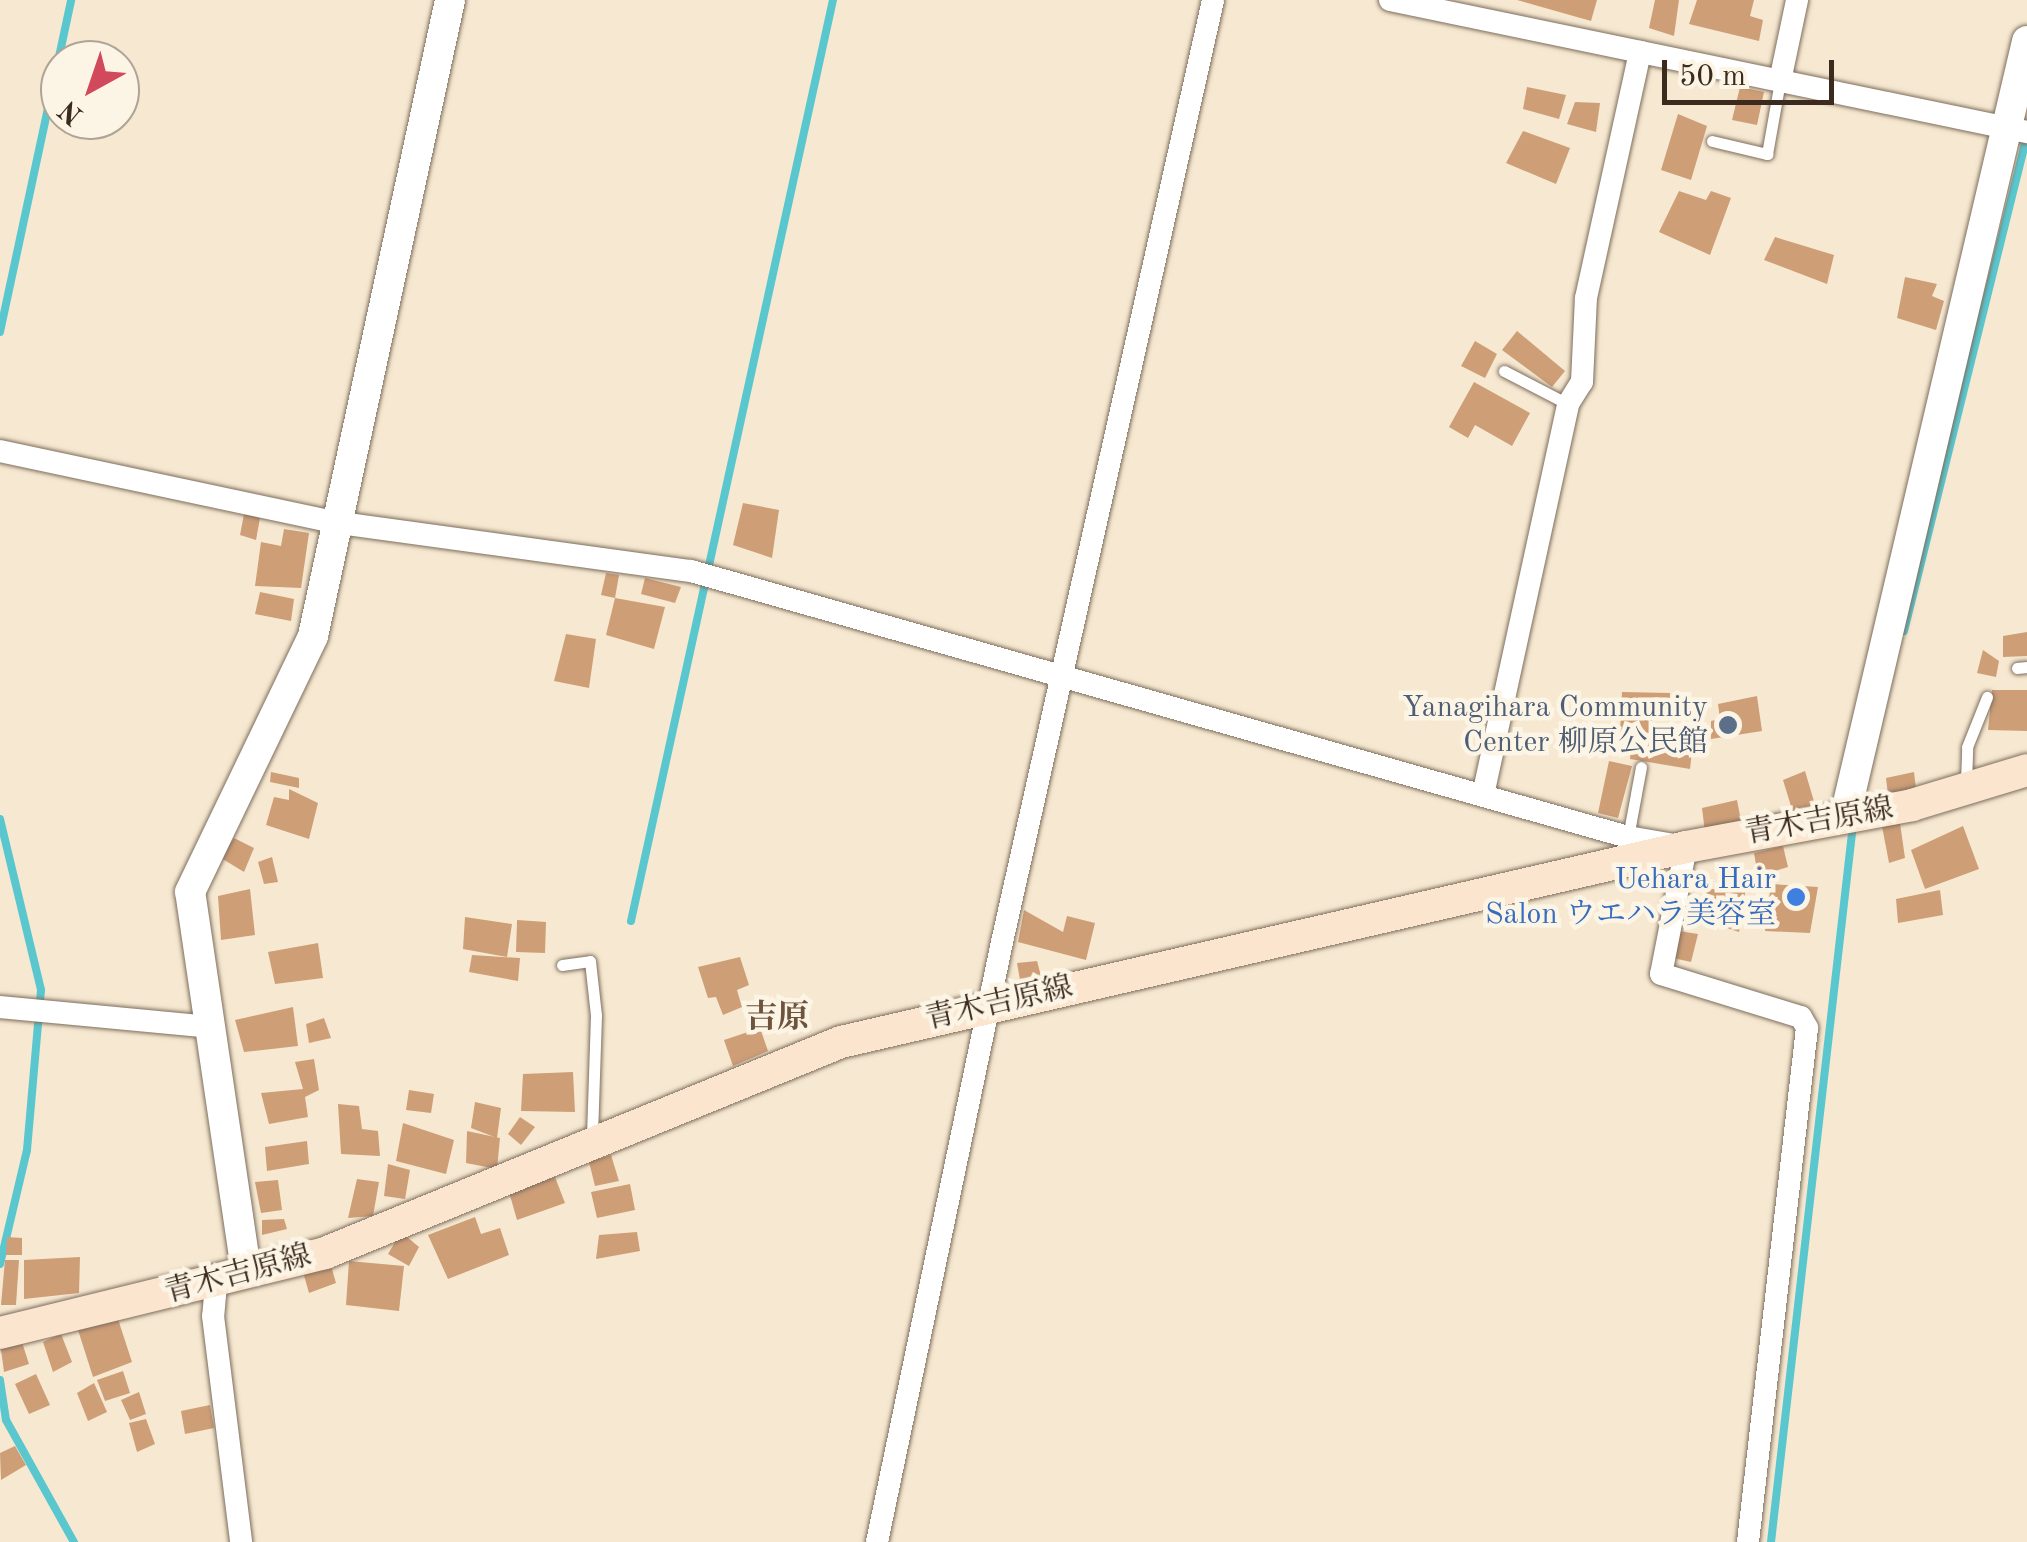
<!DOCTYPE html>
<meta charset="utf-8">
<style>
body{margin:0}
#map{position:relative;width:2027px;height:1542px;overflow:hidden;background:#f7e9d1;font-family:"Old Standard TT","Noto Serif JP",serif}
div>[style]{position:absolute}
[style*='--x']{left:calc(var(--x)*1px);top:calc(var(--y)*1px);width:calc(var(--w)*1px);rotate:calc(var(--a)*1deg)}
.stream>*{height:8px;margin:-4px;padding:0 4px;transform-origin:4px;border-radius:4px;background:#5ac7cf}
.building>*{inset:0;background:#ce9e77}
.roads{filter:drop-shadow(0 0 2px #7d6d5d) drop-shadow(0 0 2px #7d6d5d)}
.service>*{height:11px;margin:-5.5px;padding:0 5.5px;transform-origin:5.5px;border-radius:5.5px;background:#fff}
.minor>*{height:22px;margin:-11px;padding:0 11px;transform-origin:11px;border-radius:11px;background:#fff}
.tertiary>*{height:30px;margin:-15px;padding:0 15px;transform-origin:15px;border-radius:15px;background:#fff}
.secondary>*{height:32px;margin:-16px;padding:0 16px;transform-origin:16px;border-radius:16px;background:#fbe5cf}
.dots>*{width:28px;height:28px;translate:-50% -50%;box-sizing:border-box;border:5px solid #fcf5e5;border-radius:50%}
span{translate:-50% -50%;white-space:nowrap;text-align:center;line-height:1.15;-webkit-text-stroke:9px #fcf5e5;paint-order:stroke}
.service-label{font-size:30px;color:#4e5e75}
.right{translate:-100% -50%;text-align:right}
.street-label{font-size:30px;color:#3b2a1e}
.shop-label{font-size:30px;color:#366cbe}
.neighbourhood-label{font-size:32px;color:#6e533d;font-weight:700}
.north{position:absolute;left:40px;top:40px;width:100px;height:100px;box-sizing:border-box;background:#fcf5e5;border:2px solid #afa495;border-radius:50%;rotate:220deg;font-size:28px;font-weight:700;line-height:40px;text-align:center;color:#3b2a1e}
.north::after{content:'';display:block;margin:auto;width:35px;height:45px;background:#d1495b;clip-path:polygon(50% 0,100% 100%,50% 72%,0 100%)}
.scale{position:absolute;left:1662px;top:60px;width:172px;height:45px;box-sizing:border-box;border:5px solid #3b2a1e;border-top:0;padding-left:12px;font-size:30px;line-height:35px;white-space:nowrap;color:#3b2a1e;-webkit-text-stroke:8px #fcf5e5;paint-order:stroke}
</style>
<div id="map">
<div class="stream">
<i style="--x:0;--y:332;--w:340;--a:-77.9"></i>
<i style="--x:1904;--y:631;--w:510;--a:-76.05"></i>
<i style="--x:0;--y:819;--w:176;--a:76.5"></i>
<i style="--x:41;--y:990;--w:161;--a:95"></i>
<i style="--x:27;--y:1150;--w:117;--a:103.3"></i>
<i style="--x:631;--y:921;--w:943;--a:-77.63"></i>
<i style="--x:0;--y:1380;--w:40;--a:81.5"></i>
<i style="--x:6;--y:1420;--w:140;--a:60.9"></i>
<i style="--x:1771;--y:1542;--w:723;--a:-83.48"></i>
</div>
<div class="building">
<i style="clip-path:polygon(1517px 0,1597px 0,1591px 21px)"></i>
<i style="clip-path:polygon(1655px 0,1679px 0,1674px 36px,1649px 28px)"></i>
<i style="clip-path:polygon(1697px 0,1754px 0,1750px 16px,1763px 20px,1759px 41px,1689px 24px)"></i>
<i style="clip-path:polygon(1527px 87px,1566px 95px,1559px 119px,1523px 109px)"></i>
<i style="clip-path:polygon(1740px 87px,1764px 92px,1757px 125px,1732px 120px)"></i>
<i style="clip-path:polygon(1575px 102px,1600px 103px,1596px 132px,1567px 124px)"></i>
<i style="clip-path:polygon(1678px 114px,1707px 126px,1691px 180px,1661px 170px)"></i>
<i style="clip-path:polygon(1523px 131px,1570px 148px,1556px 184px,1506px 163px)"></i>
<i style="clip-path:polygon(1679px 191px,1706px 200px,1711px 191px,1731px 198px,1710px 255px,1659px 232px)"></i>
<i style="clip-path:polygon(1775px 237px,1834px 255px,1827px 284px,1764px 260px)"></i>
<i style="clip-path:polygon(1905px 277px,1937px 284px,1932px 296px,1944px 301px,1936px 330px,1897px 318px)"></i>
<i style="clip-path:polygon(1517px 331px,1565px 371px,1552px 387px,1502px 350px)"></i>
<i style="clip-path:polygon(1475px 341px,1497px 354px,1485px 378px,1461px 366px)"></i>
<i style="clip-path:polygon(1474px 382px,1530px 413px,1512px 446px,1475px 425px,1468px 438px,1449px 427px)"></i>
<i style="clip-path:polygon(743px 503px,779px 510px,772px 558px,733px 545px)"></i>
<i style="clip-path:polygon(244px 514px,260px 518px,256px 540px,240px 535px)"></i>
<i style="clip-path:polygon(284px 529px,309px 533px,301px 588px,255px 586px,261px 542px,281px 546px)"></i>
<i style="clip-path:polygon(606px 573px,619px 575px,615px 598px,601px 595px)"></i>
<i style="clip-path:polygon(645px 578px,681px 587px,675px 603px,641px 594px)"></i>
<i style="clip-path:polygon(260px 592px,294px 599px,291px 621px,255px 614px)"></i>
<i style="clip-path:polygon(615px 598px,665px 607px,654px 649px,606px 635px)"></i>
<i style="clip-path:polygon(2027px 632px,2027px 656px,2003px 657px,2003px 636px)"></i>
<i style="clip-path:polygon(566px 634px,596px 639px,589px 688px,554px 681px)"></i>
<i style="clip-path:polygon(1983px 650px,1999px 661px,1996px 677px,1977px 673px)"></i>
<i style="clip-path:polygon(1992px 690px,2027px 690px,2027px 731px,1988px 730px)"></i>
<i style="clip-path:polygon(1622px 692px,1670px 693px,1669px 719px,1652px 720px,1653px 733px,1620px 732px)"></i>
<i style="clip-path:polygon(1757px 696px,1762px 731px,1711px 739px,1711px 721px,1720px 719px,1718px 704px)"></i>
<i style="clip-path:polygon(1632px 737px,1693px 743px,1690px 769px,1630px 759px)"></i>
<i style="clip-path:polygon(1609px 761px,1632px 766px,1618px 818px,1598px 813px)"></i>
<i style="clip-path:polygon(1805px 771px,1816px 808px,1794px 816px,1783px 780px)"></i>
<i style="clip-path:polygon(271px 772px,299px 778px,299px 788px,270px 782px)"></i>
<i style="clip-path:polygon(1914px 772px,1916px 789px,1888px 795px,1886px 778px)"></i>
<i style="clip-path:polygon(289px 789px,318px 803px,309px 839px,266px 825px,274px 797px,289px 800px)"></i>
<i style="clip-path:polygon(1737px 800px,1742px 826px,1705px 832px,1702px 808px)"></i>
<i style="clip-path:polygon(1900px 823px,1905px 858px,1889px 863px,1882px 826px)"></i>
<i style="clip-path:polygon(1963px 826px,1979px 869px,1925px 889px,1911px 850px)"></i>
<i style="clip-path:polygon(234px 838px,254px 848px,244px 872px,221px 858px)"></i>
<i style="clip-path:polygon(1783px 846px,1788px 867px,1758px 876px,1754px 853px)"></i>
<i style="clip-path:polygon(272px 857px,278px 882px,264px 884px,258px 862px)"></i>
<i style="clip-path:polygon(1771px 884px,1818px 887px,1810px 933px,1765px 931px)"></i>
<i style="clip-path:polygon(1732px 885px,1746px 887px,1739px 932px,1697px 918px,1708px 888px,1731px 893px)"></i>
<i style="clip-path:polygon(250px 889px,255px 935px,221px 940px,218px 896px)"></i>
<i style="clip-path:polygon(1940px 890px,1943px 915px,1898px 923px,1896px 899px)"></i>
<i style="clip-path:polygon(1024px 910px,1063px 932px,1067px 916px,1095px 923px,1086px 960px,1018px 942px)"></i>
<i style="clip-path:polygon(465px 917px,512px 924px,507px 957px,463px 949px)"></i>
<i style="clip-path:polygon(517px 920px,546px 922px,545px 953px,516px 952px)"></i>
<i style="clip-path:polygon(1679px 931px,1698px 934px,1691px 962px,1673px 958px)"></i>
<i style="clip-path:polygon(318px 943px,323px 978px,275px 984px,268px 952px)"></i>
<i style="clip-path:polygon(472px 955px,520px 958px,518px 981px,469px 972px)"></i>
<i style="clip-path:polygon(740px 957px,749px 985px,737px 990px,742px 1007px,723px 1015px,716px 997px,708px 998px,698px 967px)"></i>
<i style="clip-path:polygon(1037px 961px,1041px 976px,1020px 980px,1017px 963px)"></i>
<i style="clip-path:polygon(293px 1007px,298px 1046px,244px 1052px,235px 1020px)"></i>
<i style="clip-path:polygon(324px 1018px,331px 1038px,309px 1043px,306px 1024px)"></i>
<i style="clip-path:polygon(760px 1028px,768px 1051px,733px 1066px,724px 1040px)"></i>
<i style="clip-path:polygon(314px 1059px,319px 1090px,305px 1097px,308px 1117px,269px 1124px,261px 1093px,303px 1089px,295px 1062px)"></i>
<i style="clip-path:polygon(573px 1072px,575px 1112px,521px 1111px,523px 1074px)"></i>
<i style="clip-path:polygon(409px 1090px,434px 1094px,431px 1113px,406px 1110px)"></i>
<i style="clip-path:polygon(475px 1102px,501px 1108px,497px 1138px,471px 1128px)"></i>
<i style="clip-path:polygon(338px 1104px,359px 1106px,362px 1129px,378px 1131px,380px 1156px,341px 1154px)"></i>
<i style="clip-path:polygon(520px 1117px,535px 1127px,521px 1145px,508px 1134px)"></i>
<i style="clip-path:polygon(403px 1123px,454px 1140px,446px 1174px,396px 1161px)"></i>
<i style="clip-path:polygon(467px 1131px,500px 1138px,497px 1169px,466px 1163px)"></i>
<i style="clip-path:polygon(307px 1141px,309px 1164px,267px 1171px,265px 1147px)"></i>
<i style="clip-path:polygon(611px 1155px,619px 1181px,595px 1186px,589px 1162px)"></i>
<i style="clip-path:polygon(388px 1164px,410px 1170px,405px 1199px,384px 1196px)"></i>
<i style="clip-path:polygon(555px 1177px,565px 1203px,517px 1220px,509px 1192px)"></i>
<i style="clip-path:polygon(357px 1179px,379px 1182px,373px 1216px,348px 1218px)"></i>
<i style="clip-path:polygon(278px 1180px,282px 1210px,261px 1213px,255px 1182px)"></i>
<i style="clip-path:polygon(630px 1184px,635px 1210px,597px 1218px,591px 1192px)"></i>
<i style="clip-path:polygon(475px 1217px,481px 1234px,500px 1228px,509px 1255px,448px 1279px,428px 1235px)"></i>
<i style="clip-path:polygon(284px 1219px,287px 1229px,262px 1235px,262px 1220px)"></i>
<i style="clip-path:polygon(401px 1232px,419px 1247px,409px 1266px,388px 1254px)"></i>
<i style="clip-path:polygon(637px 1232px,640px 1251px,596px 1259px,599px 1235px)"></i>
<i style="clip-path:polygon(7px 1237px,22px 1238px,22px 1255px,6px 1255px)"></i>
<i style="clip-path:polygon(80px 1257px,79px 1293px,24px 1299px,24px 1260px)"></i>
<i style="clip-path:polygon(5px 1260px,19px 1260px,16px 1305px,1px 1305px)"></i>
<i style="clip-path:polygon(349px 1261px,404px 1266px,399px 1311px,346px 1305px)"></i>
<i style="clip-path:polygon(330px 1262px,336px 1283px,309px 1293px,303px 1272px)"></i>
<i style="clip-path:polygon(117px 1316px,132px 1362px,93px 1377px,78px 1330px)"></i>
<i style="clip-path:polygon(61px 1334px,72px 1362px,53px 1372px,43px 1342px)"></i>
<i style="clip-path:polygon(20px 1336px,29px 1364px,4px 1372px,0 1342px)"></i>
<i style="clip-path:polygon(123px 1371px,130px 1393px,105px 1401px,97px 1380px)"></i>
<i style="clip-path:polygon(36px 1374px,50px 1405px,29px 1414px,15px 1384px)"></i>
<i style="clip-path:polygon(94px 1383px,107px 1412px,88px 1421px,77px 1393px)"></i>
<i style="clip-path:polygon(139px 1392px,146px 1414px,130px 1420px,121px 1400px)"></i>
<i style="clip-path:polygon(210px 1405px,214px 1428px,185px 1434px,181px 1411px)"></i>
<i style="clip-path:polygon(146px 1419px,155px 1444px,137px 1452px,129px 1423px)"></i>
<i style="clip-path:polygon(15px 1446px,26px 1465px,1px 1480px,0 1453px)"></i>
</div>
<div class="roads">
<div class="service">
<i style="--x:1712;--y:141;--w:57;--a:13.3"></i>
<i style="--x:1767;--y:154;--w:74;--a:-79.9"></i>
<i style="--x:1504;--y:371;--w:72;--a:27.3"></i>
<i style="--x:2017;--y:668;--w:10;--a:-6"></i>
<i style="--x:1966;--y:783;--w:36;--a:-88"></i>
<i style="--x:1967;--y:747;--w:54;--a:-68.2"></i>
<i style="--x:1628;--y:837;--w:71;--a:-79.5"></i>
<i style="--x:562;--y:965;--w:28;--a:-8"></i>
<i style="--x:590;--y:961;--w:54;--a:83.7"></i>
<i style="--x:596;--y:1015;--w:122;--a:91.9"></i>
</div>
<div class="minor">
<i style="--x:1390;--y:0;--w:651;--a:11.71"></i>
<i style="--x:1780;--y:81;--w:83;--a:-78.1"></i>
<i style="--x:0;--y:451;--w:348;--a:12"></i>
<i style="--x:340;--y:523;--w:354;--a:7.8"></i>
<i style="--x:691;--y:571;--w:974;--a:15.85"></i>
<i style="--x:1628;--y:837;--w:59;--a:9.8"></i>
<i style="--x:1686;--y:847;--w:129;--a:101.1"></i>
<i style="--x:1661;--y:974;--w:146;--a:17.1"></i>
<i style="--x:1801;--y:1017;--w:13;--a:61"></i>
<i style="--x:1807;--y:1028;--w:517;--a:96.55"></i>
<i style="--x:1483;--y:795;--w:400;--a:-77.7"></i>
<i style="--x:1568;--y:404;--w:26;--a:-58"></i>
<i style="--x:1582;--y:382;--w:84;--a:-87.3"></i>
<i style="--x:1586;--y:298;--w:252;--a:-77.6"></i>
<i style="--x:0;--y:1007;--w:213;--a:5.4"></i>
<i style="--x:216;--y:1284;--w:32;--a:95"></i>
<i style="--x:213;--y:1316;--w:228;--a:82.9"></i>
<i style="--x:877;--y:1542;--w:613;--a:-78.23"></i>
<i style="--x:1002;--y:942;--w:965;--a:-77.37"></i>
</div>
<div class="tertiary">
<i style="--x:1845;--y:816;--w:796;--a:-76.78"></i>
<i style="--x:246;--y:1270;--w:382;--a:-98.4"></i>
<i style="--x:190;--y:892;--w:284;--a:-64.3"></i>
<i style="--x:313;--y:636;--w:651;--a:-77.84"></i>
</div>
<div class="secondary">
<i style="--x:0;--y:1333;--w:335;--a:-13.8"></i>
<i style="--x:325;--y:1253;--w:557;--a:-22.24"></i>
<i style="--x:841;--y:1042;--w:867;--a:-12.99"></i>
<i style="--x:1686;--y:847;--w:230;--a:-10.5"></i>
<i style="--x:1912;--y:805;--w:120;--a:-16.9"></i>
</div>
</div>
<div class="dots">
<i style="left:1728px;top:725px;background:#5c6f8a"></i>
<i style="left:1796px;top:897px;background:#3f7fe0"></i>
</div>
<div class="service-label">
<span class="right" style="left:1708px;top:725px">Yanagihara Community<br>Center 柳原公民館</span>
</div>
<div class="street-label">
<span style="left:1819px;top:822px;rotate:-10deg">青木吉原線</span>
<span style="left:999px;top:1004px;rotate:-13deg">青木吉原線</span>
<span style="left:238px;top:1275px;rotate:-15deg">青木吉原線</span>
</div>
<div class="shop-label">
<span class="right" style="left:1776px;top:897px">Uehara Hair<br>Salon ウエハラ美容室</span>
</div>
<div class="neighbourhood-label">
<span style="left:777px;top:1019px">吉原</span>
</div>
<div class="north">N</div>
<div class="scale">50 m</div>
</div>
